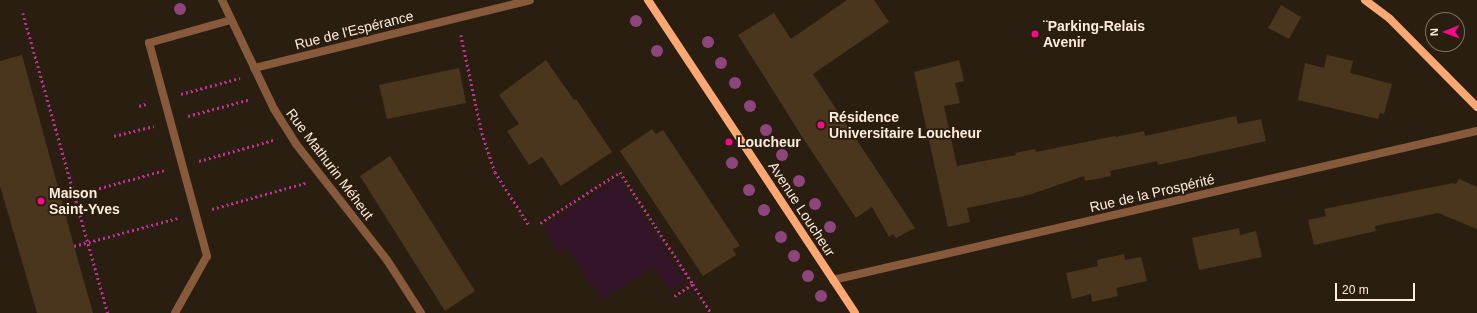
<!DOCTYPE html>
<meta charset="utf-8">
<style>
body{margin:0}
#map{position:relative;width:1477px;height:313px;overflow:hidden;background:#2a1e11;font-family:Helvetica,sans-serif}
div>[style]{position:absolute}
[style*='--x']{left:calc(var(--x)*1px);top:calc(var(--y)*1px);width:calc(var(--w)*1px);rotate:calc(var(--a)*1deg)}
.green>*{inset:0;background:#331429}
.building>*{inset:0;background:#4a361d}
.path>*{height:2.5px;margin-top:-1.25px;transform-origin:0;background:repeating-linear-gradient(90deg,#bb3292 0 2px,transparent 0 5px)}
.lane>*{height:8px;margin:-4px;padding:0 4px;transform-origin:4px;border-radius:4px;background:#885a3c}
.street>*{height:8px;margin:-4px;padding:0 4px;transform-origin:4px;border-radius:4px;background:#885a3c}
.secondary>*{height:8px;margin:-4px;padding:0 4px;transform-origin:4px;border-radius:4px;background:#fda872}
.trees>*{width:12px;height:12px;margin:-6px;border-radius:50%;background:#8e457b}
.dots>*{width:11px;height:11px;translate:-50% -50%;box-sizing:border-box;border:2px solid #2a1e11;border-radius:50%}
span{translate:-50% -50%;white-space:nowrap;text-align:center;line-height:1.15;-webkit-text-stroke:3.5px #2a1e11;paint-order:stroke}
.poi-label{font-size:14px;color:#ffebda;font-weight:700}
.left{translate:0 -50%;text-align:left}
.street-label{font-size:14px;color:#ffebda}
.north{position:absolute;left:1425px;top:12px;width:40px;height:40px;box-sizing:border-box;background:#2a1e11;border:1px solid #7f7061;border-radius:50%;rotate:269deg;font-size:11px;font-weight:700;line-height:16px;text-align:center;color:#ffebda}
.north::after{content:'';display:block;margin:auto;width:14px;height:18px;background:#fc088c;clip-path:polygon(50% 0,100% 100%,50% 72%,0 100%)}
.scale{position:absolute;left:1335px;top:283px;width:80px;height:18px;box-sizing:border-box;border:2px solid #ffebda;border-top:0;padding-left:5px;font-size:12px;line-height:14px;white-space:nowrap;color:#ffebda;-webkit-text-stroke:3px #2a1e11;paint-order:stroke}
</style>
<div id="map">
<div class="green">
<i style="clip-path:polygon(619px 178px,685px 281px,670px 291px,654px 266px,602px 300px,569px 250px,557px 251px,544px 227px)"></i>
</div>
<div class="building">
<i style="clip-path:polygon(847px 0,874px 0,889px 22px,813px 74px,915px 228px,896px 238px,893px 234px,889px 237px,872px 207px,856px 218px,801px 135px,738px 35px,774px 13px,791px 39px)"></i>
<i style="clip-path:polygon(1281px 5px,1301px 17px,1289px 39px,1268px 28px)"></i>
<i style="clip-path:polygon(22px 55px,74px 246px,93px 313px,37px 313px,0 186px,0 61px)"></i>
<i style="clip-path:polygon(1327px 55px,1353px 61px,1350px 73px,1392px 84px,1384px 114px,1380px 113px,1378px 119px,1298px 100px,1305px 63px,1324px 68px)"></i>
<i style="clip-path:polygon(546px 60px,574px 100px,576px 99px,612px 152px,561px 186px,542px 157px,529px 165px,507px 131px,519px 124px,499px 95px)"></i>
<i style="clip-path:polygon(959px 60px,964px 81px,955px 83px,960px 103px,944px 106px,957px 166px,1016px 155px,1015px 153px,1035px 149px,1036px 152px,1115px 136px,1116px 137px,1144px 131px,1145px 136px,1236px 116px,1238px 124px,1261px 119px,1266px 141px,1158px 165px,1157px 161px,1110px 171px,1111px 176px,1096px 179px,1085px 181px,1084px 176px,1029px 195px,967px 208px,970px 222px,948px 227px,914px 72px)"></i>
<i style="clip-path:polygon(459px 68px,466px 103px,387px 119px,379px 85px)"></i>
<i style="clip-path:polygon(652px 129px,656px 134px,663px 130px,740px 246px,733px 249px,736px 255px,703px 276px,620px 151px)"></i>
<i style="clip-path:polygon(390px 156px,475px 291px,445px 311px,360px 176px)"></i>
<i style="clip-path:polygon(1459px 179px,1477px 187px,1477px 229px,1438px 213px,1375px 226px,1376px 231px,1314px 245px,1308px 220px,1326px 216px,1324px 209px,1453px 183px,1456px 184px)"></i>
<i style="clip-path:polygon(1239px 228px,1240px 235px,1256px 231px,1262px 257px,1199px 270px,1192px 238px)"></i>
<i style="clip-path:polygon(1124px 254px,1125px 260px,1141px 257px,1147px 281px,1116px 288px,1118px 296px,1092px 302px,1091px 294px,1072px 299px,1066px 273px,1098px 266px,1097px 260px)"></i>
</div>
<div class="path">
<i style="--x:23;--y:13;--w:312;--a:74.2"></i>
<i style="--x:461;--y:35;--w:100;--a:77.9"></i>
<i style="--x:482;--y:133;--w:41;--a:71.6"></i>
<i style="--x:495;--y:172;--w:63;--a:57.3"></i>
<i style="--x:181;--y:94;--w:61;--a:-15.2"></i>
<i style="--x:139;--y:106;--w:9;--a:-18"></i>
<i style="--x:188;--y:116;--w:65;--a:-15.1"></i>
<i style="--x:114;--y:136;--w:41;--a:-14"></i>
<i style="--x:199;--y:161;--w:77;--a:-15.8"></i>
<i style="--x:75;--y:195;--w:93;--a:-15.5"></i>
<i style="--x:212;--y:209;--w:97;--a:-15.6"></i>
<i style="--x:540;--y:223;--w:95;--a:-32.5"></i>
<i style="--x:620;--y:172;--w:134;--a:56.9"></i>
<i style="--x:74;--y:246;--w:108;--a:-15.1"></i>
<i style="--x:674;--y:296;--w:22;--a:-32"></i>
<i style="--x:693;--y:284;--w:34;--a:58"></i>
</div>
<div class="lane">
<i style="--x:175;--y:313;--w:65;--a:-60.7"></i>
<i style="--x:207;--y:256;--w:221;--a:-105.2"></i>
<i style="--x:149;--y:43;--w:85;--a:-15.7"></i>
</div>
<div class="street">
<i style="--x:222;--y:0;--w:121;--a:64.5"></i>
<i style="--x:274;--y:109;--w:41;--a:57.8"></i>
<i style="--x:296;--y:144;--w:147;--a:51.9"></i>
<i style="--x:387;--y:260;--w:63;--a:57.3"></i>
<i style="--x:254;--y:68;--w:284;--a:-13.8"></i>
<i style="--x:833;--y:280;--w:661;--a:-13.03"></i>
</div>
<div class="secondary">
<i style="--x:648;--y:0;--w:375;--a:56.5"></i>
<i style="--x:1365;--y:0;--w:31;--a:37"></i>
<i style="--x:1390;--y:19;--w:124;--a:45.3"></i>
</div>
<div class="trees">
<i style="left:180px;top:9px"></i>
<i style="left:636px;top:21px"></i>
<i style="left:708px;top:42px"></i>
<i style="left:657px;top:51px"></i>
<i style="left:721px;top:63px"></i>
<i style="left:735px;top:83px"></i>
<i style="left:750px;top:106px"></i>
<i style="left:766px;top:130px"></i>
<i style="left:782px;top:155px"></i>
<i style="left:732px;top:163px"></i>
<i style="left:799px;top:181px"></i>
<i style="left:749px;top:190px"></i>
<i style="left:815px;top:204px"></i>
<i style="left:764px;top:210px"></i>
<i style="left:830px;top:227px"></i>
<i style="left:781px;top:237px"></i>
<i style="left:794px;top:256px"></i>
<i style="left:808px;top:276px"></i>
<i style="left:821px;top:296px"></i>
</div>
<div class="dots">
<i style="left:1035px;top:34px;background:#fc088c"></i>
<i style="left:821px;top:125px;background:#fc088c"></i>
<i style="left:729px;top:142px;background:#fc088c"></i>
<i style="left:41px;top:201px;background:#fc088c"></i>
</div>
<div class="poi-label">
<span class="left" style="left:1043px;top:34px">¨Parking-Relais<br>Avenir</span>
<span class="left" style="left:829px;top:125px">Résidence<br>Universitaire Loucheur</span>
<span class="left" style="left:737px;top:142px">Loucheur</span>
<span class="left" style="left:49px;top:201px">Maison<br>Saint-Yves</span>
</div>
<div class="street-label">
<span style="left:354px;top:30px;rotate:-14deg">Rue de l'Espérance</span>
<span style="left:330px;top:164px;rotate:53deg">Rue Mathurin Méheut</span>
<span style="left:1152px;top:193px;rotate:-13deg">Rue de la Prospérité</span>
<span style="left:802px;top:209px;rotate:57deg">Avenue Loucheur</span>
</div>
<div class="north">N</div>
<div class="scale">20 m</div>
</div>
